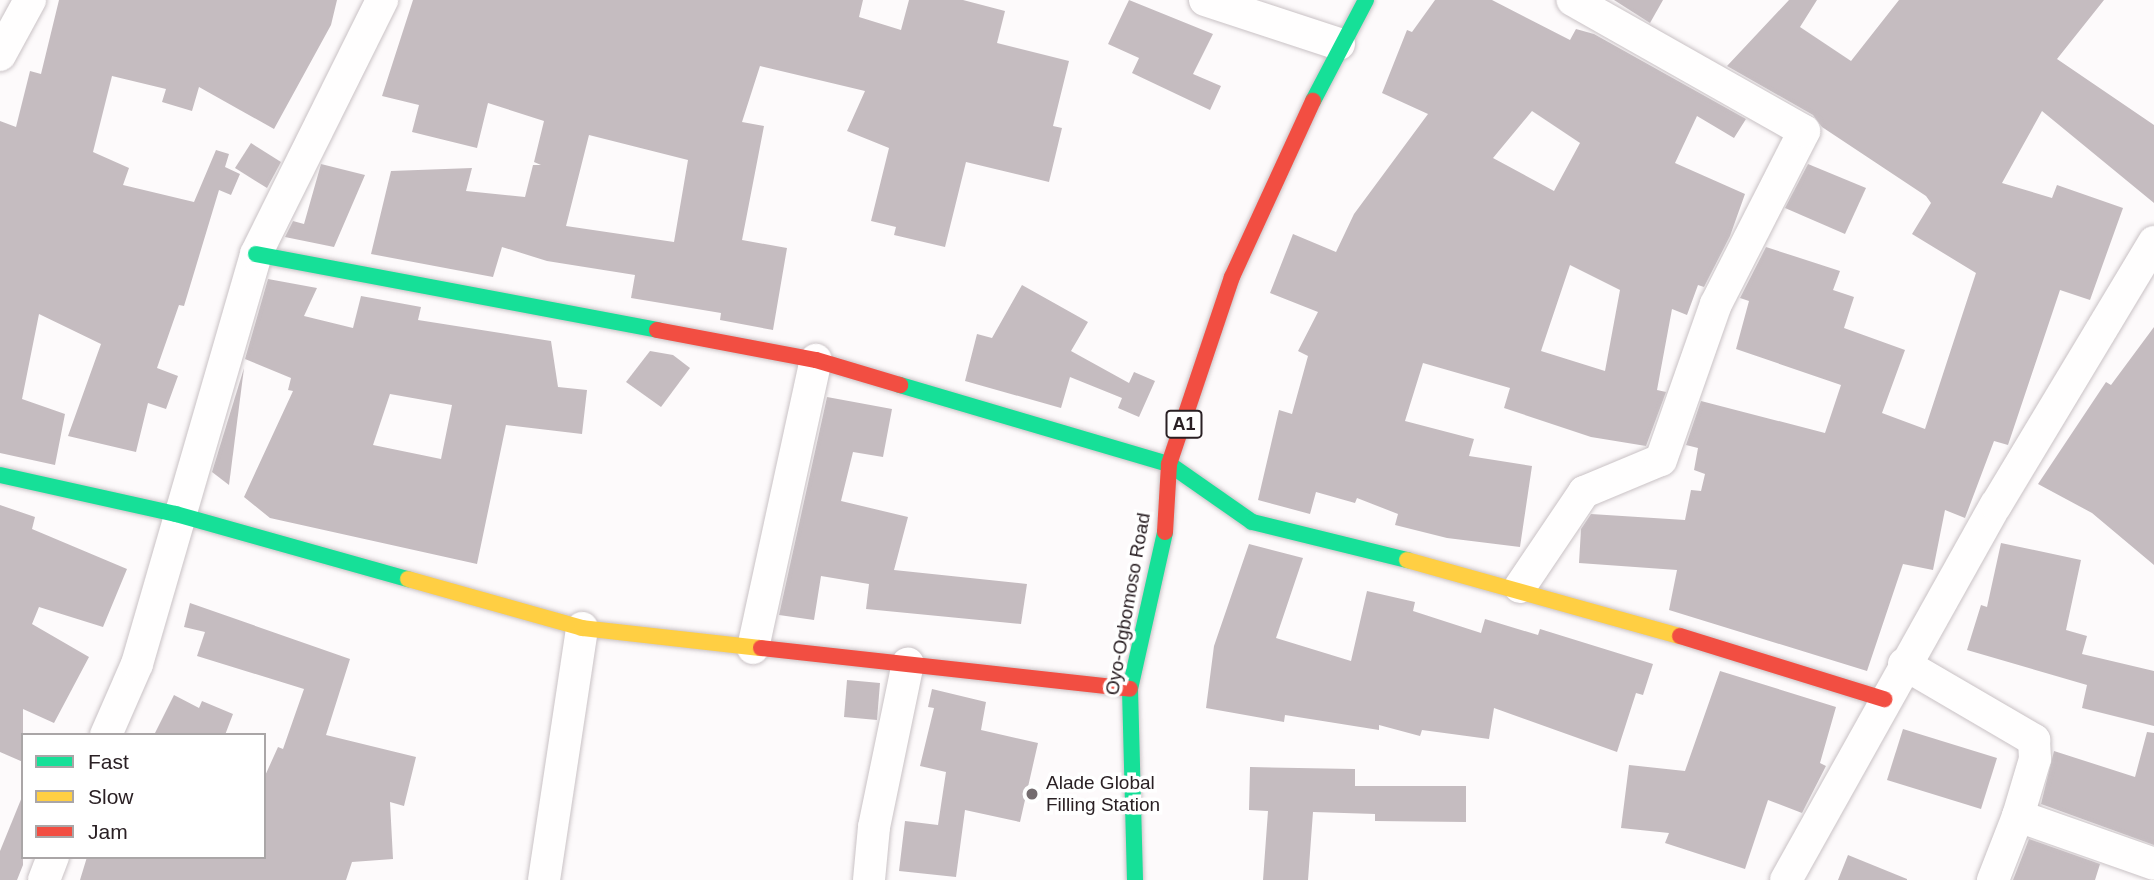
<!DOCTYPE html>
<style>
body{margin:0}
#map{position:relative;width:2154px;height:880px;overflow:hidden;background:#fdfafb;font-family:Helvetica,sans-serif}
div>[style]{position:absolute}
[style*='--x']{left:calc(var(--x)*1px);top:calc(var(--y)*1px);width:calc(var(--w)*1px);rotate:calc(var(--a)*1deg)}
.building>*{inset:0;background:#c5bcc0}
.roads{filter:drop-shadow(0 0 2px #c9c2c5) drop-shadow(0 0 2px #c9c2c5)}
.street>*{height:32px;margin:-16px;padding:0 16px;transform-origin:16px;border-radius:16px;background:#fffefe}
.fast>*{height:16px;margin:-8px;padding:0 8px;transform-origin:8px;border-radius:8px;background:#16e098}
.slow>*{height:16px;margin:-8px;padding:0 8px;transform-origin:8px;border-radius:8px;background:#ffcf43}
.jam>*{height:16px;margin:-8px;padding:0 8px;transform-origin:8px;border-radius:8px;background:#f24e42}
.dots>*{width:19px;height:19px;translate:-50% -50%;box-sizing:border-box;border:4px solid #fff;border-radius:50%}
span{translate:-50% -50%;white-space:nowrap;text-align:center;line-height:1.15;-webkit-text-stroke:7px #fff;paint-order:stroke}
.shield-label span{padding:2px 5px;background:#fff;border:2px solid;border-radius:5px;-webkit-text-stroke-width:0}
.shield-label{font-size:18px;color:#2a2024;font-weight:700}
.street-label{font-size:19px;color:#2a2024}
.poi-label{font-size:19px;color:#2a2024}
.left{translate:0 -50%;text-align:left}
.legend{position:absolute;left:21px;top:733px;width:245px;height:126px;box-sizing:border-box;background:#fff;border:2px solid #aaa6a7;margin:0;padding:9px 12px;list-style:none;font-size:21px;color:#2a2024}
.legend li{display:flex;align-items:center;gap:14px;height:35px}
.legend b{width:35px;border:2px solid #aaa6a7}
</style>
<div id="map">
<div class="building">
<i style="clip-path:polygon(59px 0,337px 0,331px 25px,274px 129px,199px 87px,192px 111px,162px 102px,166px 89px,112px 76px,93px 152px,129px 168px,123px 185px,194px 202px,216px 150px,229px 154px,225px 167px,240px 174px,231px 195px,219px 190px,184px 306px,179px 305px,157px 368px,178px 376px,166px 409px,148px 403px,136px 452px,68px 436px,101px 344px,39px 314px,22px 399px,65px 414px,55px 465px,0 453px,0 121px,16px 127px,30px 71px,41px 74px)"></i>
<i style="clip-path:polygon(evenodd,413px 0,863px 0,859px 17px,901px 30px,909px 0,963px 0,1005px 11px,997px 43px,1069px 61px,1053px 126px,1062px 128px,1049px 182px,966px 162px,945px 247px,894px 235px,896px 227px,871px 221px,889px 148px,847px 131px,865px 91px,760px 66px,742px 122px,764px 126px,742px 240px,787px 248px,773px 330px,720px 320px,721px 313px,631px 298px,635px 275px,547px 261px,502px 247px,493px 277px,371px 254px,391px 171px,472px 168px,466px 191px,525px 197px,533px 165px,541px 165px,534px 162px,544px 121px,488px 103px,477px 148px,412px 132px,419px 105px,382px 96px,413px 0,589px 135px,688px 160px,674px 242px,566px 226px,589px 135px)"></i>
<i style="clip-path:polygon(1129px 0,1213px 34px,1193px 74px,1221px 86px,1210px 110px,1132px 73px,1139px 58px,1108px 44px)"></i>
<i style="clip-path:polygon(evenodd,1435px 0,1492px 0,1570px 40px,1576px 29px,1594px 34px,1746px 119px,1734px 138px,1697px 116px,1675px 163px,1745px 194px,1730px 236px,1704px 287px,1698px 285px,1687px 315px,1672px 309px,1657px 390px,1666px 392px,1646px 446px,1591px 437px,1504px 408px,1510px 388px,1423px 363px,1405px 421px,1474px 439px,1469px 456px,1532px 466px,1520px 547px,1447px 538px,1395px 525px,1398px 514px,1357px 498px,1355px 503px,1316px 492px,1310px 514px,1258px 500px,1279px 410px,1292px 414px,1308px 356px,1298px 351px,1318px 312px,1270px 293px,1293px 234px,1336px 252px,1354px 214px,1428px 114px,1382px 93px,1407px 30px,1412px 32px,1435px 0,1532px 111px,1580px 143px,1554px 191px,1493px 158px,1532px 111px,1435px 0,1570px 265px,1620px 290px,1605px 371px,1541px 351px,1570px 265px)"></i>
<i style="clip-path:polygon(1614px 0,1663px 0,1650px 23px)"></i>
<i style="clip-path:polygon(1789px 0,1817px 0,1800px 27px,1851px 61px,1899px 0,2104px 0,2057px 59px,2154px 125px,2154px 203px,2042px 111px,2002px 183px,2052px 198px,2057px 185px,2123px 208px,2090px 300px,2060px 290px,2008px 445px,1994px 441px,1965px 518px,1945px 510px,1933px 570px,1903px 564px,1867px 671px,1669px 610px,1677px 570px,1579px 563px,1581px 529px,1591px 514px,1685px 520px,1691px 490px,1701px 491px,1705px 474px,1694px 470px,1698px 448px,1686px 445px,1701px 401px,1825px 433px,1841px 385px,1736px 349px,1749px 301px,1740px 298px,1766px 247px,1840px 271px,1833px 290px,1854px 297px,1844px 328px,1905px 350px,1882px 413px,1925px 429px,1976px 273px,1912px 234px,1931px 203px,1926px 196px,1822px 127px,1813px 115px,1727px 66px)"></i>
<i style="clip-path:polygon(251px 143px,281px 162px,267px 188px,235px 168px)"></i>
<i style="clip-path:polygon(321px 164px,365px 175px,334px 247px,285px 237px,293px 221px,304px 224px)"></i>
<i style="clip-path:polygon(1808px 164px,1866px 188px,1845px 234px,1785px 208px)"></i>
<i style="clip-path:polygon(evenodd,268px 279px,317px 288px,304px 316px,353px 328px,361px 296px,421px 307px,418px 320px,551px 341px,558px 387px,587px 390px,582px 434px,506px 425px,477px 564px,270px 518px,244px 497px,293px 391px,288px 390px,291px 378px,245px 359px,268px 279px,390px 394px,452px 405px,441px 459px,373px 445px,390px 394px)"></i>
<i style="clip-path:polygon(1022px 285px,1088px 322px,1071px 351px,1129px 383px,1134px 372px,1155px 381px,1139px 417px,1118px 408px,1122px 398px,1070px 377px,1061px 408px,965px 381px,977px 334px,992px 338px)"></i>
<i style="clip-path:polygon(2154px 327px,2154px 565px,2092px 513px,2038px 484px,2106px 382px,2111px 385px)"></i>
<i style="clip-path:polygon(650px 351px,673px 355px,690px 368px,661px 407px,626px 382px)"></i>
<i style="clip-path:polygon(244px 368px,229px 485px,212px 472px)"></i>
<i style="clip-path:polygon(827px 397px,892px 409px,883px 457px,853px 452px,841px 501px,908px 517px,894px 570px,1027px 584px,1021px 624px,866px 609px,869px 584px,821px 576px,814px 620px,779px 615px)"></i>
<i style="clip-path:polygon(0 505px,35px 517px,32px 529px,127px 569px,103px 627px,39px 607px,32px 624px,89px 657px,54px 723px,23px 709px,23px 762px,0 752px)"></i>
<i style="clip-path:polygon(2001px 543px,2081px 560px,2066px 630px,2087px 636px,2082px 654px,2154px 671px,2154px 726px,2082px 708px,2087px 685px,1967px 650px,1981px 605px,1987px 607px)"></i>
<i style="clip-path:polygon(1249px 544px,1303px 558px,1276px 638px,1351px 661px,1367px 591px,1415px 602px,1413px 611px,1481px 633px,1485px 619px,1538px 635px,1540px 629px,1653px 664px,1643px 695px,1636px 693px,1617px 752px,1494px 708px,1489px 739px,1422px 730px,1420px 736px,1379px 725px,1379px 730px,1285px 715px,1284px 722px,1206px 708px,1214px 646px)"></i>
<i style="clip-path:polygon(190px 603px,350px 659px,326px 735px,416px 757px,404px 806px,390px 802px,393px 859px,352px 862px,346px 880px,80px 880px,87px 857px,264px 857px,264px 778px,278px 747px,283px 749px,304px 689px,197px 656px,205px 632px,184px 627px)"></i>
<i style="clip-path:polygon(1720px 671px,1836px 707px,1820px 763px,1826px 766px,1802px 813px,1768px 800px,1745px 869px,1665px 843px,1669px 833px,1621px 828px,1629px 765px,1685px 771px)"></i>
<i style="clip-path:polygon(847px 680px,880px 683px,877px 720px,844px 717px)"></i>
<i style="clip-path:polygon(932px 689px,986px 702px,981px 730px,1038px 743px,1020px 822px,965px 810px,956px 877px,899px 871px,905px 821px,938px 825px,946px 772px,920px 766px,934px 708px,928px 707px)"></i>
<i style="clip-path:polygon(174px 695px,199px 708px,202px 701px,233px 714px,225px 735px,154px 735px)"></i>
<i style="clip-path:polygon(1903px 729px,1997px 758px,1981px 809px,1887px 780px)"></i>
<i style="clip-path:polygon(2147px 732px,2154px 733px,2154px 845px,2041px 804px,2054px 751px,2135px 777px)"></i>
<i style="clip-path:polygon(1250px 767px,1355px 769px,1355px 786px,1466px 786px,1466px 822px,1375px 821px,1375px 814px,1313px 812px,1308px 880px,1263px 880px,1268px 811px,1249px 810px)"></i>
<i style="clip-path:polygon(22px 797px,23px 865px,17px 880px,0 880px,0 851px)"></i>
<i style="clip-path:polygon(2029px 839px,2100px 864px,2095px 880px,2013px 880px)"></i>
<i style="clip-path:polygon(1848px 855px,1907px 879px,1907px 880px,1838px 880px)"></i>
</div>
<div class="roads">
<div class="street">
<i style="--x:1205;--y:0;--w:141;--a:18.2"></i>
<i style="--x:0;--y:55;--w:63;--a:-61.4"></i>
<i style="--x:1520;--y:587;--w:115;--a:-56"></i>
<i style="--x:1584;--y:492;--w:83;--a:-22.6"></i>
<i style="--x:1661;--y:460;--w:165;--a:-70.6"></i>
<i style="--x:1716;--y:304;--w:194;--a:-63"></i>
<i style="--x:1804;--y:131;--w:266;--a:-150.5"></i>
<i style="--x:753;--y:648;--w:295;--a:-77.7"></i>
<i style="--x:1904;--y:664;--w:151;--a:30.3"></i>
<i style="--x:2034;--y:740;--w:19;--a:87"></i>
<i style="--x:2035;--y:759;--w:59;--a:106.6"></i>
<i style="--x:2018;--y:816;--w:69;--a:111.3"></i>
<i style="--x:106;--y:735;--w:77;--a:-66.4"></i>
<i style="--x:137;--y:664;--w:427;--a:-73.8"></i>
<i style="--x:256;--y:254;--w:284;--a:-63.6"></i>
<i style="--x:2018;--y:816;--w:144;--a:19.4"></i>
<i style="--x:44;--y:880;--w:25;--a:-69"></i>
<i style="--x:544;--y:880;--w:255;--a:-81.4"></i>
<i style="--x:869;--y:880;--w:53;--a:-84.6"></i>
<i style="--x:874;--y:827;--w:167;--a:-78.3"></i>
<i style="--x:1786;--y:880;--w:430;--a:-60.8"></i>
<i style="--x:1996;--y:505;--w:307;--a:-59"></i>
</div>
<div class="fast">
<i style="--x:1313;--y:101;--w:114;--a:-62.3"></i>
<i style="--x:256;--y:254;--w:408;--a:10.7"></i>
<i style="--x:900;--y:385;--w:280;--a:16.4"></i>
<i style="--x:1169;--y:464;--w:101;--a:34.9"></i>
<i style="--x:1252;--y:522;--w:160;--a:13.8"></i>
<i style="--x:0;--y:475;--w:180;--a:12.5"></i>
<i style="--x:176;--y:514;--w:241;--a:15.7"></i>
<i style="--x:1135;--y:880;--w:191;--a:-91.5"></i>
<i style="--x:1130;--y:689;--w:161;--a:-77.4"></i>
</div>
<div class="slow">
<i style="--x:1407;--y:560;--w:283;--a:15.6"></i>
<i style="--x:408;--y:579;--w:181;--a:15.7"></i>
<i style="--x:582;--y:628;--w:180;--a:6.4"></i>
</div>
<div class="jam">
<i style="--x:657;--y:330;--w:162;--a:10.7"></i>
<i style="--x:816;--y:360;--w:88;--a:16.6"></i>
<i style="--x:1165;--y:532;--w:68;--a:-86.6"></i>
<i style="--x:1169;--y:464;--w:197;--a:-71.4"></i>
<i style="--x:1232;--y:277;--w:194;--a:-65.3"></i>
<i style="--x:1680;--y:636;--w:214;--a:17.2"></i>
<i style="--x:761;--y:648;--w:371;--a:6.3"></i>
</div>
</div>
<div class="dots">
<i style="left:1032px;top:794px;background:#746c6f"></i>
</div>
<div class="shield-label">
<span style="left:1184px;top:424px">A1</span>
</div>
<div class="street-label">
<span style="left:1128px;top:604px;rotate:-80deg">Oyo-Ogbomoso Road</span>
</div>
<div class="poi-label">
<span class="left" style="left:1046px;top:794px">Alade Global<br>Filling Station</span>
</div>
<ul class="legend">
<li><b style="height:9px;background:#16e098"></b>Fast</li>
<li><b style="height:9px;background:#ffcf43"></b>Slow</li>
<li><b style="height:9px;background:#f24e42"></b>Jam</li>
</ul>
</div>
